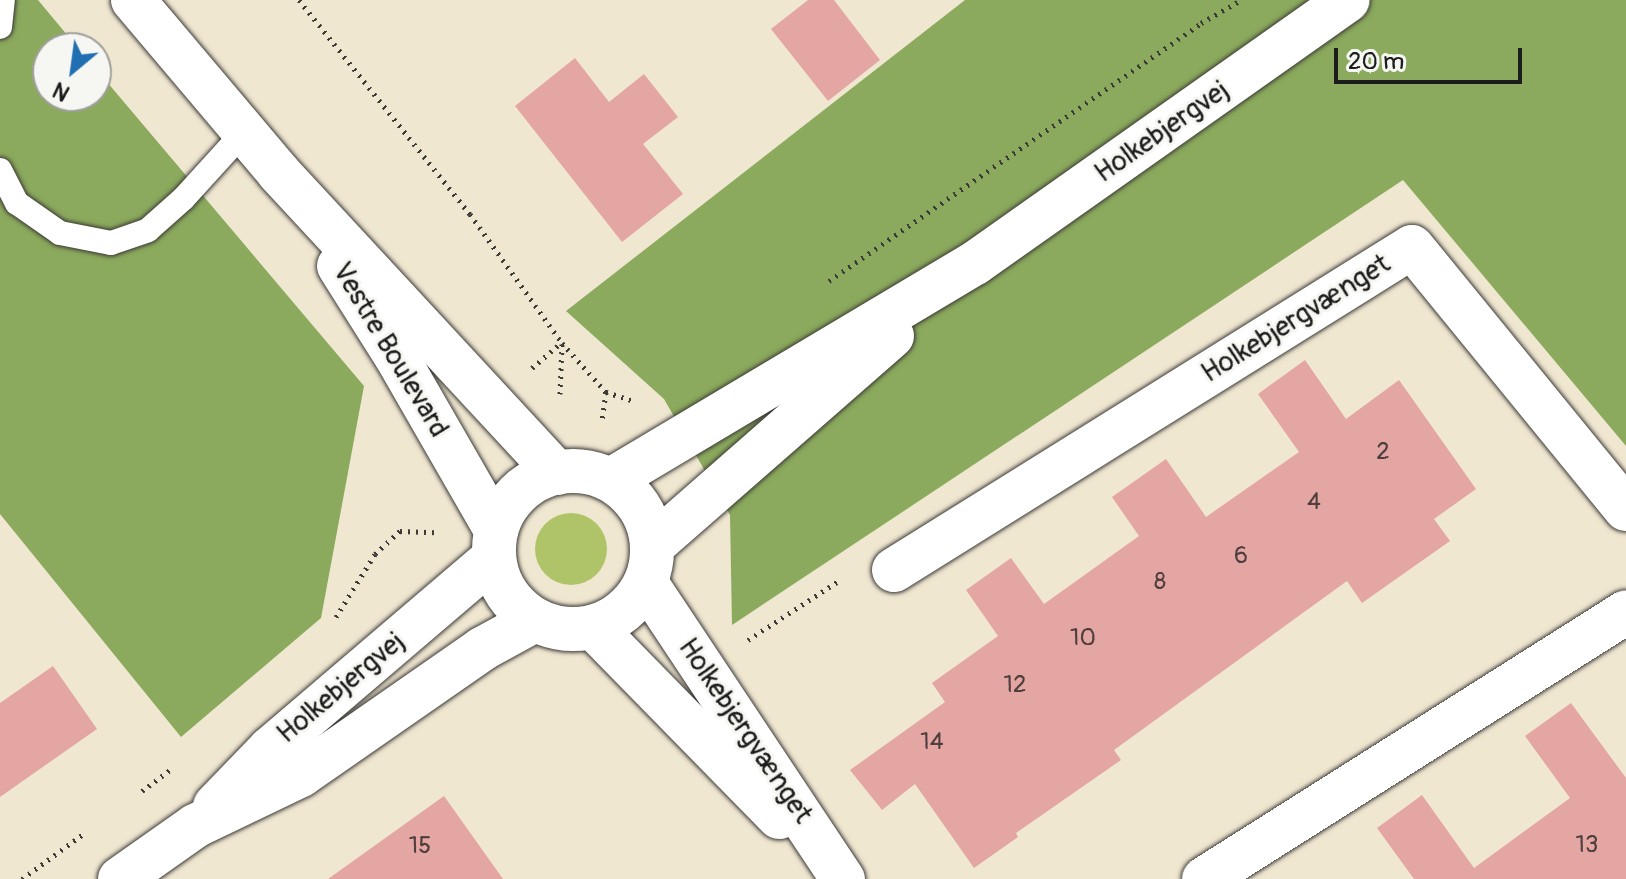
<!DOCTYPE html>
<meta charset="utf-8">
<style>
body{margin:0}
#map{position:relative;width:1626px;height:879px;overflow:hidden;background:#f0e7d1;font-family:Pangolin,sans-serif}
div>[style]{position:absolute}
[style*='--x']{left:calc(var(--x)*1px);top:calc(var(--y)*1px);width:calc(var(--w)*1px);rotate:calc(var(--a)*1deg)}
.green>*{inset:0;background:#afc469}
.round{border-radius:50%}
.forest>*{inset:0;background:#8baa5d}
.building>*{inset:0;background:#e4a6a3}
.path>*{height:5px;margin-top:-2.5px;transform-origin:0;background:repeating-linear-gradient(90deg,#3c3a37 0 2px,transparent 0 8px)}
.roads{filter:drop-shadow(0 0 2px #3c3a37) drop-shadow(0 0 2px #3c3a37)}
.lane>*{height:24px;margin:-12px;padding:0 12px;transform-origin:12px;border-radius:12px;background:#fff}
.street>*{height:44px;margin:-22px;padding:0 22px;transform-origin:22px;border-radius:22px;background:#fff}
.secondary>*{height:44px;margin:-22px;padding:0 22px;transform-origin:22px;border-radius:22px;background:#fff}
.secondary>.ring{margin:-22px;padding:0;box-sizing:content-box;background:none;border:44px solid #fff;border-radius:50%}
span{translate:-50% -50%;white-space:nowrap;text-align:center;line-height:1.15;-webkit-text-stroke:6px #f6f6f2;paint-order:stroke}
.number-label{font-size:24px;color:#4e3e3e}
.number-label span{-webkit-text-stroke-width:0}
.street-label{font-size:28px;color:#1c1c1c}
.north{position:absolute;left:32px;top:32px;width:80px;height:80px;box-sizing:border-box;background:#f6f6f2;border:2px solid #9f9f9c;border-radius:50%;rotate:209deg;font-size:22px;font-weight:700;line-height:32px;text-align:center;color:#1c1c1c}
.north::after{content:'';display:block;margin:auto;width:28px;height:36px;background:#1f6fb2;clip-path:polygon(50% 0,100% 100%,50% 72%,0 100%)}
.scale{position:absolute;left:1334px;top:48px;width:188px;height:36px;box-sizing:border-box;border:4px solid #1c1c1c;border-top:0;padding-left:10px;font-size:24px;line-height:28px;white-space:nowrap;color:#1c1c1c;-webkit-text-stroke:6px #f6f6f2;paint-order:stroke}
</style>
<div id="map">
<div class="green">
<i class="round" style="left:535px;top:513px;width:72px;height:72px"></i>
</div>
<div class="forest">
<i style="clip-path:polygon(0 0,38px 0,78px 48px,48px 48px,48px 96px,96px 96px,96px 69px,364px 386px,321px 618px,181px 737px,0 514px)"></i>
<i style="clip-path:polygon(965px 0,1626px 0,1626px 446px,1403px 180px,732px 625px,730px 515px,664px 399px,566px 311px)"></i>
</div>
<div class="building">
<i style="clip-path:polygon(808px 0,834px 0,880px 60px,828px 101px,771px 29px)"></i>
<i style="clip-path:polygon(575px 58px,609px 102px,644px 74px,678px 117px,643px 144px,683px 194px,622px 242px,515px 106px)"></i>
<i style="clip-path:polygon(1305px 360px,1346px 419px,1399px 380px,1476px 489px,1434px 519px,1450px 541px,1362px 603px,1347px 581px,1114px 750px,1121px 760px,1016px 833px,1018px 837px,974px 868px,915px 784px,882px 810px,850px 770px,945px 702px,932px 683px,998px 636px,966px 590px,1011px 558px,1044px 604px,1139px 536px,1112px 497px,1166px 459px,1206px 517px,1299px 452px,1258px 394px)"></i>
<i style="clip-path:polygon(53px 666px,97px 729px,0 797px,0 703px)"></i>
<i style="clip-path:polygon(1571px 703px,1626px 778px,1626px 879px,1414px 879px,1377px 828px,1422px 795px,1474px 868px,1570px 798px,1525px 736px)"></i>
<i style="clip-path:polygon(444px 796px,503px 879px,328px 879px)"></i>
</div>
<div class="path">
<i style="--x:299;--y:0;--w:274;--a:51.4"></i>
<i style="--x:470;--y:214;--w:158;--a:54.5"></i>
<i style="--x:562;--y:343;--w:66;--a:48.1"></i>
<i style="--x:606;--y:392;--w:29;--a:98"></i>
<i style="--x:829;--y:281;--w:453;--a:-34.7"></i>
<i style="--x:1201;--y:23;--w:46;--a:-29.9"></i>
<i style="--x:532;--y:368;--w:38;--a:-41"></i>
<i style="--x:606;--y:392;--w:29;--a:18"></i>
<i style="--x:560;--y:394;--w:50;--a:-87.7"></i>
<i style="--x:336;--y:617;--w:74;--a:-58.2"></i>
<i style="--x:375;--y:554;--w:34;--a:-43"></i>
<i style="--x:400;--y:531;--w:34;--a:2"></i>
<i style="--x:748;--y:640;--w:110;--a:-33.1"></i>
<i style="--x:142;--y:791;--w:35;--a:-37"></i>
<i style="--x:22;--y:879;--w:76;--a:-36.4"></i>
</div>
<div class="roads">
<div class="lane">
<i style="--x:0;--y:27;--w:27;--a:-84"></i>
<i style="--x:0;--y:170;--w:37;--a:63"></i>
<i style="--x:17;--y:203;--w:52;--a:34.9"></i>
<i style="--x:60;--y:233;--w:52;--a:11.1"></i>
<i style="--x:111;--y:243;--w:39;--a:-19"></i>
<i style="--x:148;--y:230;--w:47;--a:-41.5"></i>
<i style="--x:183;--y:199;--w:91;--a:-47.7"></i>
</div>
<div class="street">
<i style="--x:894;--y:570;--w:610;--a:-31.95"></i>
<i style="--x:1412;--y:247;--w:338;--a:50.8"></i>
<i style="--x:646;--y:583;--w:356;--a:56.4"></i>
<i style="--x:593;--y:627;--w:266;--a:45.6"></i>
<i style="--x:1204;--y:879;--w:499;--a:-32.3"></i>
</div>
<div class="secondary">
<i style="--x:133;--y:0;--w:226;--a:49.8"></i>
<i style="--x:279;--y:173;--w:409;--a:47.2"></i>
<i style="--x:339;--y:266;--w:107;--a:57.7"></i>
<i style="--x:396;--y:356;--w:201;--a:60.1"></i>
<i class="ring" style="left:494px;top:471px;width:114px;height:114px"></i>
<i style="--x:611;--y:480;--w:424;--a:-30.8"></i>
<i style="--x:975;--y:263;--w:456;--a:-35.2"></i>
<i style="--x:652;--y:546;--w:319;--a:-41.2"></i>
<i style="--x:215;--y:806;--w:79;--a:-46"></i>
<i style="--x:270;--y:749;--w:294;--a:-40.5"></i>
<i style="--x:120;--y:879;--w:92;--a:-35.2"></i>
<i style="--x:195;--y:826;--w:118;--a:-25.7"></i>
<i style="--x:301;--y:775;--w:221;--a:-34.8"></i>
<i style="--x:482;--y:649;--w:60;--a:-28.7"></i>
</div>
</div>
<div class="number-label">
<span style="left:1383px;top:452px">2</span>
<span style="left:1314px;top:502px">4</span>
<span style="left:1241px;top:556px">6</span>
<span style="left:1160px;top:582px">8</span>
<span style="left:1083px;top:638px">10</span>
<span style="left:1015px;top:685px">12</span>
<span style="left:932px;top:742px">14</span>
<span style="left:1587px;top:845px">13</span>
<span style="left:420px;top:846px">15</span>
</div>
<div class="street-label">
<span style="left:1162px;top:132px;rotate:-35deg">Holkebjergvej</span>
<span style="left:1296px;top:319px;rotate:-32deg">Holkebjergvænget</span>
<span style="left:390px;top:350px;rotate:59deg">Vestre Boulevard</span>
<span style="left:341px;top:688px;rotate:-40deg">Holkebjergvej</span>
<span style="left:745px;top:731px;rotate:56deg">Holkebjergvænget</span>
</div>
<div class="north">N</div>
<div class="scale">20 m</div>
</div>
